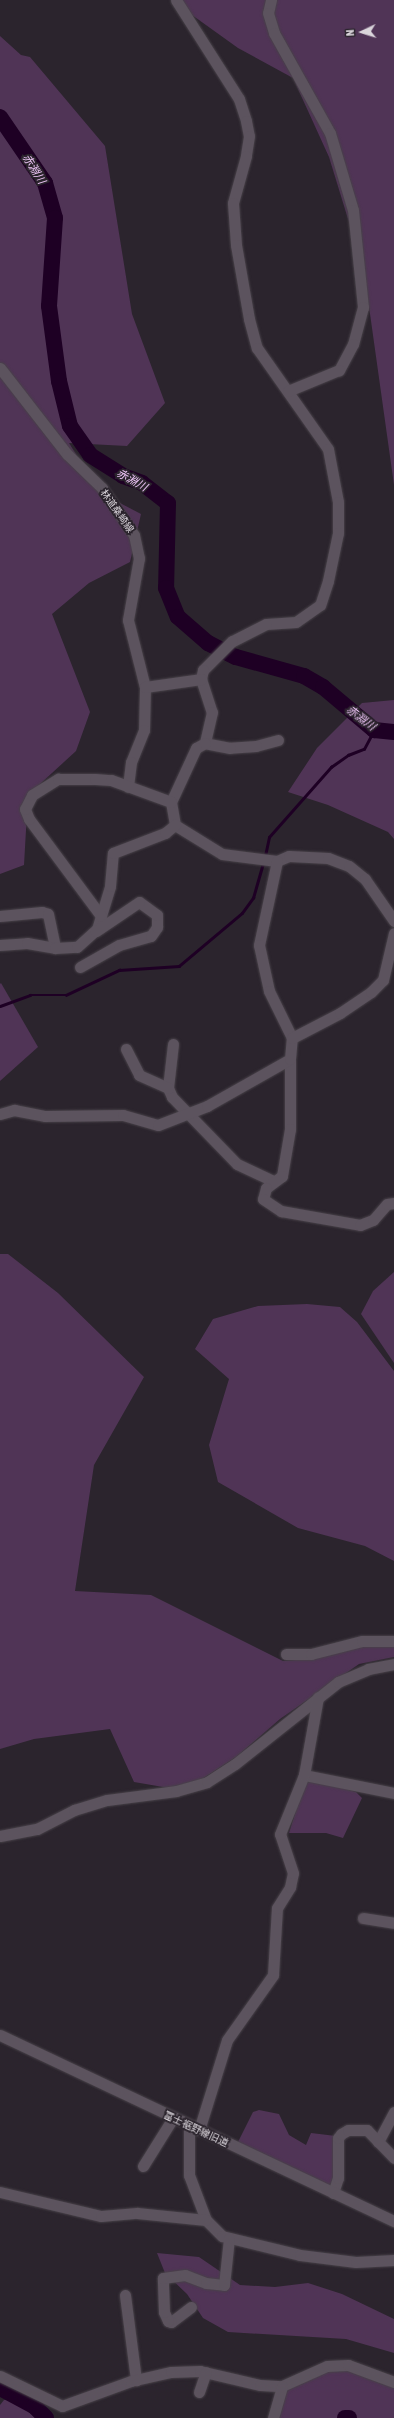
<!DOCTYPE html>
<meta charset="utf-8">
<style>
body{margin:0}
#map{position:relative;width:394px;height:2418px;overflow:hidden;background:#2b242d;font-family:"Asap Condensed","Noto Sans JP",sans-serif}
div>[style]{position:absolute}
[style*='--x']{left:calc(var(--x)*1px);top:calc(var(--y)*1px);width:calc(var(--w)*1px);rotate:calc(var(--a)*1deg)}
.green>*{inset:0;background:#503456}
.stream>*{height:2.5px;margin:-1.25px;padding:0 1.25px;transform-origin:1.25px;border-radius:1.25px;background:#1e0024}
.river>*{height:16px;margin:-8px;padding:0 8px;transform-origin:8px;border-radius:8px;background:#1e0024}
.roads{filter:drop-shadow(0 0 1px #474148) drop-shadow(0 0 1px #474148)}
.minor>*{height:11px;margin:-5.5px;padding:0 5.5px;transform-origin:5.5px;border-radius:5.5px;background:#5c535e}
.tertiary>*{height:11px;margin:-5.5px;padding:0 5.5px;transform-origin:5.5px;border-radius:5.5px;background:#5c535e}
span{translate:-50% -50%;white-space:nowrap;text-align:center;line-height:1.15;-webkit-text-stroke:3.5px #2b242d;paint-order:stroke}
.street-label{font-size:10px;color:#dad5db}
.water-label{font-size:11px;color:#f1c7fa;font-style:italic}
.north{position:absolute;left:342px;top:12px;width:40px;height:40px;-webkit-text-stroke:3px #2b242d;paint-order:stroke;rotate:266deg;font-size:11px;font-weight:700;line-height:16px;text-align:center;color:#dad5db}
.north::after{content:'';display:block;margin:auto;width:14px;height:18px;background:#dad5db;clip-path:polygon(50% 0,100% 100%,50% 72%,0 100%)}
</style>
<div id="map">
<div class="green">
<i style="clip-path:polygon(180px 0,394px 0,394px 485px,364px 271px,329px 157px,293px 78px,238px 48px,192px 15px)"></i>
<i style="clip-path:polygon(0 36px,21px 55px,30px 57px,105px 146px,132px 314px,165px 403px,127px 446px,69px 443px,99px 492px,141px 514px,130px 562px,89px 583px,52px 614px,90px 712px,76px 751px,28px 795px,24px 865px,0 874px)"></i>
<i style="clip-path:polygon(394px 700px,394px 839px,388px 832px,328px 805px,288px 792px,317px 748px,362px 703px)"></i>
<i style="clip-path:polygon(1px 983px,38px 1047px,0 1081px,0 984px)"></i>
<i style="clip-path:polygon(0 1254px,8px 1254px,58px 1293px,144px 1377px,94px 1465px,75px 1591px,151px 1595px,283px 1661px,309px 1659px,365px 1645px,394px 1647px,394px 1657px,359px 1664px,280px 1719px,236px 1757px,202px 1779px,169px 1788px,134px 1782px,110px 1729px,34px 1739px,0 1749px)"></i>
<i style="clip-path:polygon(394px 1272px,394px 1363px,361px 1314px,373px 1291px)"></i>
<i style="clip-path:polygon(307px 1304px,340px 1307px,357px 1322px,394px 1371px,394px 1561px,365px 1546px,298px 1528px,218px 1482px,209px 1445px,229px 1379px,195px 1349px,213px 1319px,258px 1306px)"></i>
<i style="clip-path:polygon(306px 1778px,356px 1792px,362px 1798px,343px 1838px,326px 1833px,289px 1833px)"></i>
<i style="clip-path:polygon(259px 2110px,279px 2114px,289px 2135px,306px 2145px,311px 2133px,336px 2136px,333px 2187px,238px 2142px,253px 2112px)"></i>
<i style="clip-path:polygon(157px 2253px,199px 2257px,240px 2285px,275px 2287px,308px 2283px,342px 2294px,394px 2319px,394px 2353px,346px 2339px,228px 2332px,203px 2318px,187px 2294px,165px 2273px)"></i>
<i style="clip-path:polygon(348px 2365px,394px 2387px,394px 2418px,275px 2418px,285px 2387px,328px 2369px)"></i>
<i style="clip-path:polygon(4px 2400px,22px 2400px,51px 2418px,0 2418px,0 2405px)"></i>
</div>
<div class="stream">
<i style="--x:265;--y:856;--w:19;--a:-78"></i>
<i style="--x:269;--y:837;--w:94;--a:-48.5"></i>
<i style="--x:331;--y:767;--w:21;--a:-35"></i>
<i style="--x:348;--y:755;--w:17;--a:-21"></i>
<i style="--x:364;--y:749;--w:21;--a:-62"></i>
<i style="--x:0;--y:1006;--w:32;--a:-20"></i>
<i style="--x:30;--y:995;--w:36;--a:0"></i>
<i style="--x:66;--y:995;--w:59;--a:-25.3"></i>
<i style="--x:119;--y:970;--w:60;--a:-3.8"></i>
<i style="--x:179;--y:966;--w:82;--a:-40.1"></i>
<i style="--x:242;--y:913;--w:19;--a:-54"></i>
<i style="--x:253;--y:898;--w:36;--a:-74"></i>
</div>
<div class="river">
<i style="--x:0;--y:117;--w:80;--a:55.7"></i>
<i style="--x:45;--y:183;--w:36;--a:74"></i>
<i style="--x:55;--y:218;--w:88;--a:93.9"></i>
<i style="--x:49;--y:306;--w:76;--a:82.4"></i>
<i style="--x:59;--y:381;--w:46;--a:76.3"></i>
<i style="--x:70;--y:426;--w:35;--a:55"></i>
<i style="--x:90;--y:455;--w:39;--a:32"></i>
<i style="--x:123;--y:476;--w:20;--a:20"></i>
<i style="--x:142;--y:483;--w:33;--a:38"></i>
<i style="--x:168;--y:503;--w:85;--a:91.3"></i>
<i style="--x:166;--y:588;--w:31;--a:68"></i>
<i style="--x:178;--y:617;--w:40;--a:41"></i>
<i style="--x:208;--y:643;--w:31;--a:27"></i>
<i style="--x:236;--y:657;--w:71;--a:15.6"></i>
<i style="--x:304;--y:676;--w:22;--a:30"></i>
<i style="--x:323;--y:687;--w:67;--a:40.1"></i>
<i style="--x:374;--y:730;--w:20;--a:6"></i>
<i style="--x:0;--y:2388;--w:38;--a:28"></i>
<i style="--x:34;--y:2406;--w:17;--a:45"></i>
<i style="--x:345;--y:2418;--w:4;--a:0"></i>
</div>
<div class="roads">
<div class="minor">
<i style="--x:176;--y:0;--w:117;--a:57.5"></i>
<i style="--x:239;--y:99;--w:23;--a:72"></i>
<i style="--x:246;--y:121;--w:15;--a:79"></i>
<i style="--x:249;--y:136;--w:20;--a:99"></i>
<i style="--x:246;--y:156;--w:49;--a:105.5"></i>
<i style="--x:233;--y:203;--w:42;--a:85.9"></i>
<i style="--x:236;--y:245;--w:75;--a:80"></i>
<i style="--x:249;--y:319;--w:30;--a:75"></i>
<i style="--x:257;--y:348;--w:123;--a:54.9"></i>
<i style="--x:328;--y:449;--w:54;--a:79.3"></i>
<i style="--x:338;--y:502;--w:31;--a:90"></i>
<i style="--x:338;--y:533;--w:49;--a:101.8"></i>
<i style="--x:328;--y:581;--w:25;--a:108"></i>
<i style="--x:320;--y:605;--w:29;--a:145"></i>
<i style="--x:296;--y:622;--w:30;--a:176"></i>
<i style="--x:266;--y:624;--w:38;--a:153"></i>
<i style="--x:232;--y:641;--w:41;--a:135"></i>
<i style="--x:203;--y:670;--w:9;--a:103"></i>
<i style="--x:201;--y:679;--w:35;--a:72"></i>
<i style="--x:212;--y:712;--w:32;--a:103"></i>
<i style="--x:271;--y:0;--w:13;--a:103"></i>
<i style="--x:268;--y:13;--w:21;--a:73"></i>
<i style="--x:274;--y:33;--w:115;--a:60.8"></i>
<i style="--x:330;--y:133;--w:80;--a:73.4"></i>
<i style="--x:353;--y:210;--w:98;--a:84.1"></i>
<i style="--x:363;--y:307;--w:38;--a:105"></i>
<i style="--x:353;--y:344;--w:30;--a:118"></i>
<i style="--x:339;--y:370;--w:55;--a:157.6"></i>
<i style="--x:0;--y:368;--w:109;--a:52.1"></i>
<i style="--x:67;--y:454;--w:49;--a:44.2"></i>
<i style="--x:102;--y:488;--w:57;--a:55.8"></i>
<i style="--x:134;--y:535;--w:24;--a:78"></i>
<i style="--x:139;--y:558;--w:63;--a:100.1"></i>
<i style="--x:128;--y:620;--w:69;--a:75.8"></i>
<i style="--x:145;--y:687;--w:43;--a:91.3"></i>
<i style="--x:144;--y:730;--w:35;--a:112"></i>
<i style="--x:131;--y:762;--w:25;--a:97"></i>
<i style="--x:145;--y:687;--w:57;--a:-8.1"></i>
<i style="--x:278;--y:740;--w:23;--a:165"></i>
<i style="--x:256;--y:746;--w:26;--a:176"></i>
<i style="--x:230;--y:748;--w:25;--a:-169"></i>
<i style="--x:205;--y:743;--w:10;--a:151"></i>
<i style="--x:196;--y:748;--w:60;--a:114.8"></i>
<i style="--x:171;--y:802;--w:23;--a:80"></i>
<i style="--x:175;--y:825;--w:55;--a:31.7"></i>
<i style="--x:222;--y:854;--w:55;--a:7.3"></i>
<i style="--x:277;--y:861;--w:13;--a:-23"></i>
<i style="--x:289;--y:856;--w:39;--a:3"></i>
<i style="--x:328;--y:858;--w:22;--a:21"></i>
<i style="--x:349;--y:866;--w:21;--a:39"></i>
<i style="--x:365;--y:879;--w:51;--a:55.4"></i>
<i style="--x:277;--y:861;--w:86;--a:102.1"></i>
<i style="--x:259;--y:945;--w:47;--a:77.7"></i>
<i style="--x:269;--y:991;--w:52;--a:63.9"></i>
<i style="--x:0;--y:916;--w:42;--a:-5.4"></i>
<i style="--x:42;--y:912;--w:6;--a:18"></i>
<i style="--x:48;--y:914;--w:35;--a:78"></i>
<i style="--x:101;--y:916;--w:31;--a:-73"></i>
<i style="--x:110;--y:886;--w:33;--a:-85"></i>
<i style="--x:113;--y:853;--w:56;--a:-21"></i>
<i style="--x:165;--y:833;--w:13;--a:-39"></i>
<i style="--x:0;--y:945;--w:27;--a:-4"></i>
<i style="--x:27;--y:943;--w:28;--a:10"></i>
<i style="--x:55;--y:948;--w:22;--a:-3"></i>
<i style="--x:77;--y:947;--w:27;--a:-42"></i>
<i style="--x:97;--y:929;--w:14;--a:-73"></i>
<i style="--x:101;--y:916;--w:121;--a:-126.6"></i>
<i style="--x:29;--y:819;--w:11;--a:-112"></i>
<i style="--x:25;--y:809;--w:16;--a:-63"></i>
<i style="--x:32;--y:795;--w:31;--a:-32"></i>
<i style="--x:58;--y:779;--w:37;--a:0"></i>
<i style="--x:95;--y:779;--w:16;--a:4"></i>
<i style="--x:111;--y:780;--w:64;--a:20.1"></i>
<i style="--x:80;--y:967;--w:45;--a:-29.4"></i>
<i style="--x:119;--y:945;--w:33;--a:-16"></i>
<i style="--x:151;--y:936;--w:11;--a:-56"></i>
<i style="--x:157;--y:927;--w:12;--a:-90"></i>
<i style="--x:157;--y:915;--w:22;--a:-144"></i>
<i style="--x:139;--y:902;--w:52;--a:146"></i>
<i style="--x:173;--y:1044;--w:44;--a:96.5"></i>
<i style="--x:168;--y:1088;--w:10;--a:66"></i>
<i style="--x:172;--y:1097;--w:93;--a:45.9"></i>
<i style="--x:237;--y:1164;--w:40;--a:25"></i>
<i style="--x:126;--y:1049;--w:29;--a:63"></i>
<i style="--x:139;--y:1075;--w:32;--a:24"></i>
<i style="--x:290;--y:1059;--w:70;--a:90"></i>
<i style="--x:290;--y:1129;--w:48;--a:99.7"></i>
<i style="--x:282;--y:1176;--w:20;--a:143"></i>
<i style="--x:266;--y:1188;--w:11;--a:105"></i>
<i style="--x:263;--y:1199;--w:22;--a:34"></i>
<i style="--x:281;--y:1211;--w:80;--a:10"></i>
<i style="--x:360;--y:1225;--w:14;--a:-21"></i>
<i style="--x:373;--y:1220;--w:21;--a:-49"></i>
<i style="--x:387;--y:1204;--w:7;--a:-8"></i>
<i style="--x:0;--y:1114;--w:15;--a:-16"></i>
<i style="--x:14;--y:1110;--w:32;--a:11"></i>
<i style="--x:45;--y:1116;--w:78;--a:-0.7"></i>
<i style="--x:123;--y:1115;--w:36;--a:16"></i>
<i style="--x:158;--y:1125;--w:53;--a:-21.2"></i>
<i style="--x:207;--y:1106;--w:95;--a:-29.5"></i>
<i style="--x:290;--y:1059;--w:21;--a:-85"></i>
<i style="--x:292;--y:1038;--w:54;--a:-27.5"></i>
<i style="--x:340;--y:1013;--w:37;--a:-34"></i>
<i style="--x:371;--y:992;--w:17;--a:-45"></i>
<i style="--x:383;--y:980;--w:48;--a:-76.8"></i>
<i style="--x:286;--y:1654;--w:25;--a:0"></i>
<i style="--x:311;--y:1654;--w:53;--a:-14.3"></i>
<i style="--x:362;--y:1641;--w:32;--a:0"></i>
<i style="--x:304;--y:1775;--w:92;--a:11.3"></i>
<i style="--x:0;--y:1836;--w:38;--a:-11"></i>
<i style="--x:37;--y:1829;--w:42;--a:-27.2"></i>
<i style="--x:74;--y:1810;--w:34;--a:-17"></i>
<i style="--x:107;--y:1800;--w:70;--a:-7.4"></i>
<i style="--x:176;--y:1791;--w:32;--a:-16"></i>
<i style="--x:207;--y:1782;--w:33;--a:-33"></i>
<i style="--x:235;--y:1764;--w:132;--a:-38.5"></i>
<i style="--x:338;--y:1682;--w:33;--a:-23"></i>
<i style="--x:368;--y:1669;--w:26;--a:-11"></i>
<i style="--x:363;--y:1918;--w:30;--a:9"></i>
<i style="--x:189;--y:2126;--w:49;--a:90"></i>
<i style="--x:189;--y:2175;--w:48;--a:69.3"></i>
<i style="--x:206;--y:2220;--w:23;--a:45"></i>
<i style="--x:222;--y:2236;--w:80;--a:13.7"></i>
<i style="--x:300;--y:2255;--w:56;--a:7.1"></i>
<i style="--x:356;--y:2262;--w:38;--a:-3"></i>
<i style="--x:199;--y:2130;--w:94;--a:-72.7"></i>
<i style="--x:227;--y:2040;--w:80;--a:-54.7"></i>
<i style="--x:273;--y:1975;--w:67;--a:-86.6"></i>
<i style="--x:277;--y:1908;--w:25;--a:-58"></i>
<i style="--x:290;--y:1887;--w:14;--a:-78"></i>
<i style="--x:293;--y:1873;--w:41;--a:-108.4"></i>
<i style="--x:280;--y:1834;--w:64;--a:-67.9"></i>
<i style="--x:304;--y:1775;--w:79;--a:-79.8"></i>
<i style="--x:378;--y:2142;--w:34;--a:-62"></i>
<i style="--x:143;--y:2166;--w:57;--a:-58"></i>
<i style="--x:0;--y:2192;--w:104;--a:13.4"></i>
<i style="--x:101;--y:2216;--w:36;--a:-5"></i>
<i style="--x:137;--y:2213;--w:69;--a:5.8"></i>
<i style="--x:333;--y:2193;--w:16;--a:-72"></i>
<i style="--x:338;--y:2178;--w:40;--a:-90"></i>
<i style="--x:338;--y:2138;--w:5;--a:-53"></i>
<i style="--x:341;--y:2134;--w:8;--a:-30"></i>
<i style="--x:348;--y:2130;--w:19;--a:0"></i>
<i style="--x:367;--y:2130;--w:39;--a:46"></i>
<i style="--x:125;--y:2295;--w:86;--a:82.6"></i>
<i style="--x:191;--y:2307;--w:25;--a:143"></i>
<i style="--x:171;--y:2322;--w:3;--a:-162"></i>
<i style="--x:168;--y:2321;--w:10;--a:-114"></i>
<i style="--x:164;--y:2312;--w:34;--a:-92"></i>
<i style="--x:163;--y:2278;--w:22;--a:-8"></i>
<i style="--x:185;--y:2275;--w:22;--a:21"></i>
<i style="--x:206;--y:2283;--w:18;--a:6"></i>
<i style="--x:224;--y:2285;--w:47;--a:-83.9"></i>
<i style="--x:0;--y:2376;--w:69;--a:25.8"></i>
<i style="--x:62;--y:2406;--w:73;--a:-19.9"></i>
<i style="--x:131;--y:2381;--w:41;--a:-12.7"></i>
<i style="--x:171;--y:2372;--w:29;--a:-2"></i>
<i style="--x:200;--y:2371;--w:62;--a:13.1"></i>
<i style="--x:260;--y:2385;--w:22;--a:3"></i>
<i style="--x:282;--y:2386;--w:49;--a:-24"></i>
<i style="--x:327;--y:2366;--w:21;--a:-3"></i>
<i style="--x:348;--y:2365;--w:49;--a:20.3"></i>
<i style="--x:199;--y:2392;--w:21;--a:-71"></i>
<i style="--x:273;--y:2418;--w:33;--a:-74"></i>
</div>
<div class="tertiary">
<i style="--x:0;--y:2035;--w:436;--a:25.3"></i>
</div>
</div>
<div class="street-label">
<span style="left:117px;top:511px;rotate:55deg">林道桑崎線</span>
<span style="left:196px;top:2129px;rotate:25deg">富士裾野線旧道</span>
</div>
<div class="water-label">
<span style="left:34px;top:169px;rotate:58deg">赤淵川</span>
<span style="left:132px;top:480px;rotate:29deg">赤淵川</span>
<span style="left:361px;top:718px;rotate:37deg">赤淵川</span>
</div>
<div class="north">N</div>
</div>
